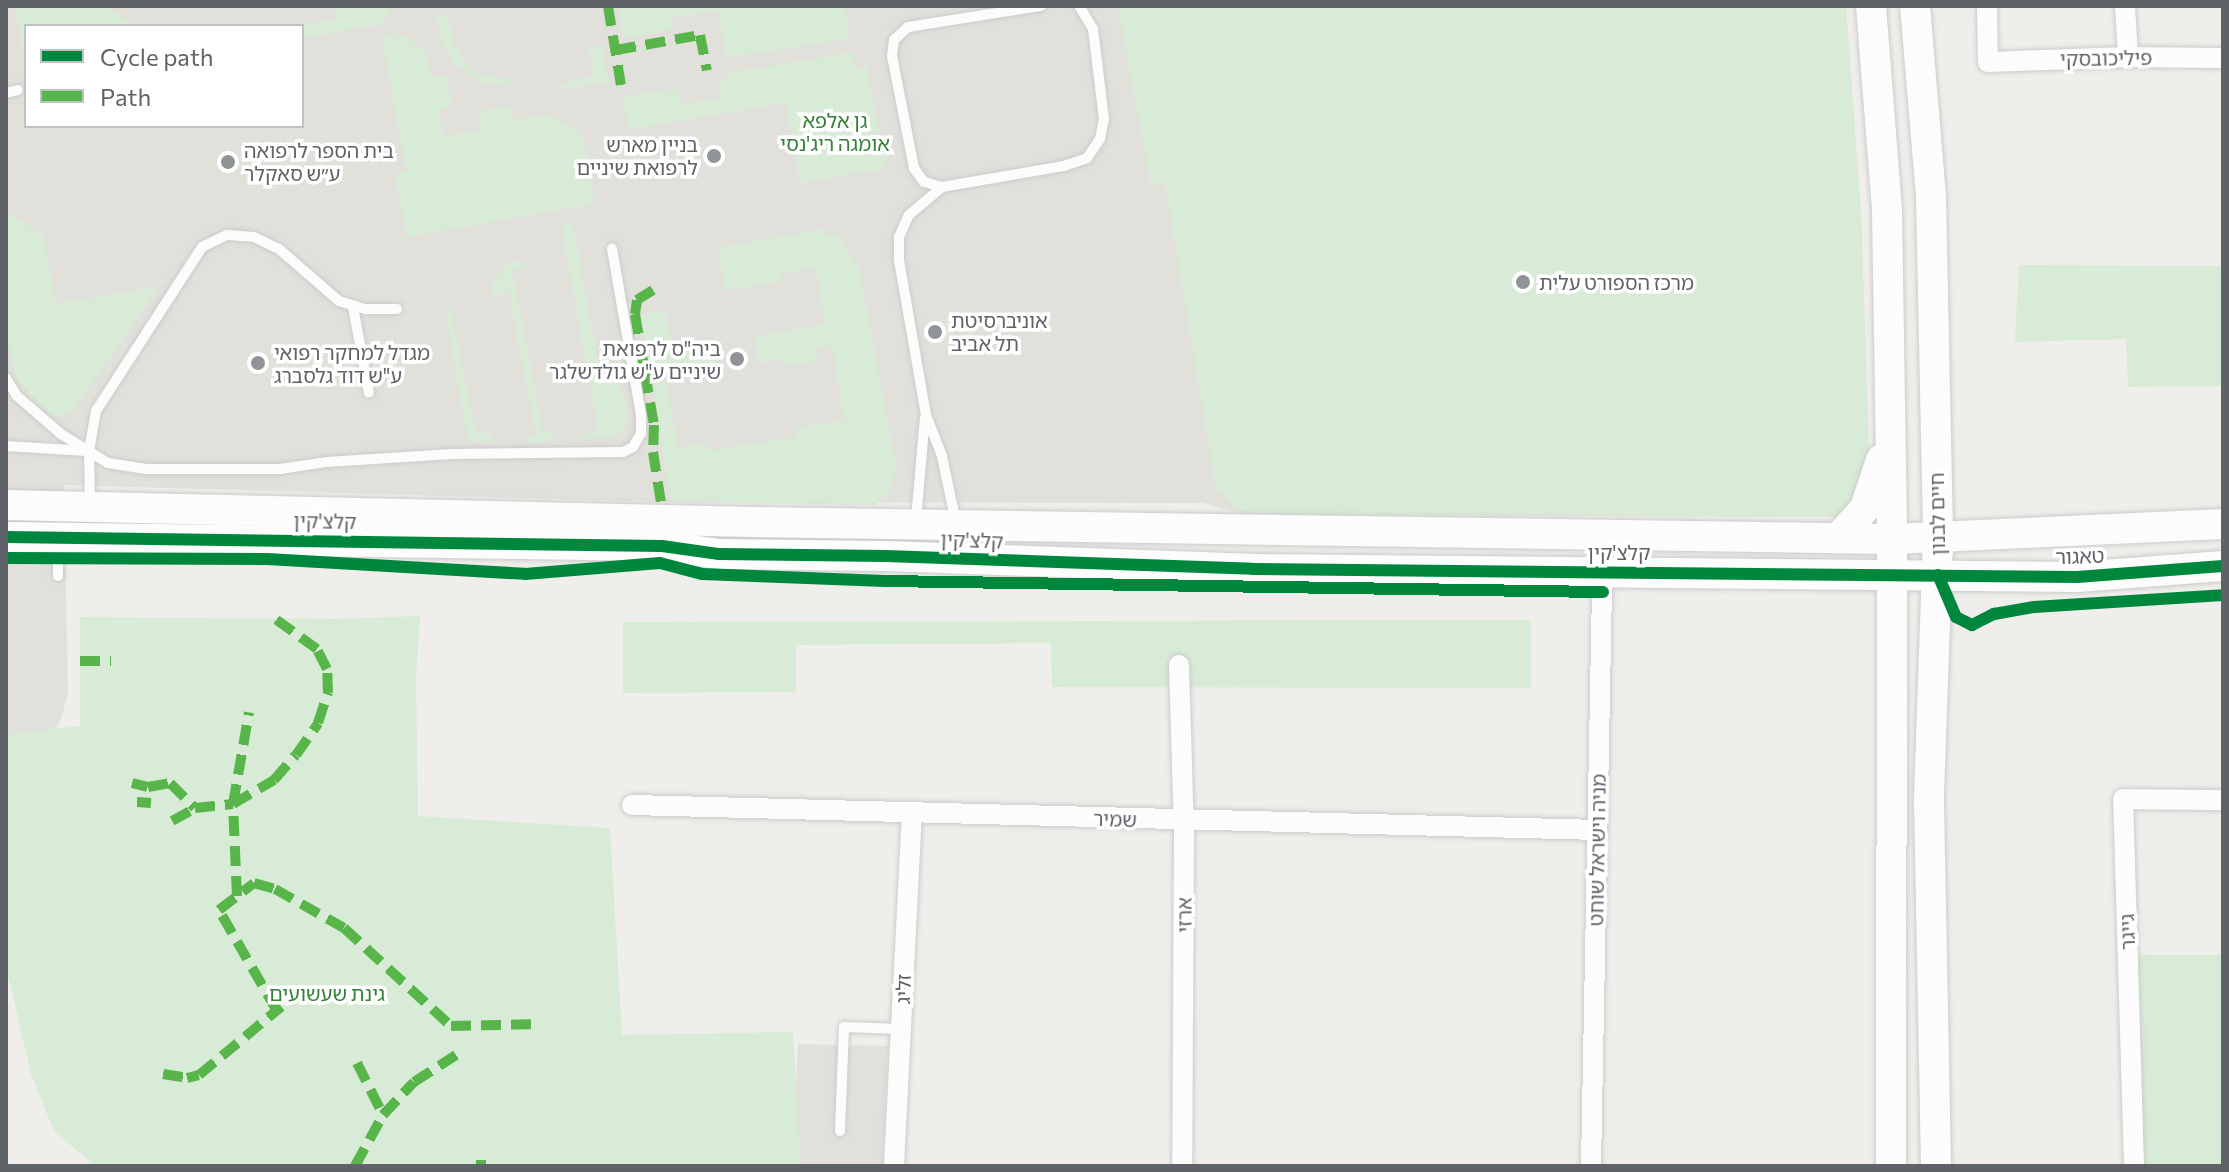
<!DOCTYPE html>
<meta charset="utf-8">
<style>
body{margin:0}
#map{position:relative;width:2229px;height:1172px;overflow:hidden;background:#efeeea;font-family:Commissioner,"Noto Sans Hebrew",sans-serif}
div>[style]{position:absolute}
[style*='--x']{left:calc(var(--x)*1px);top:calc(var(--y)*1px);width:calc(var(--w)*1px);rotate:calc(var(--a)*1deg)}
.education>*{inset:0;background:#e2e0da}
.green>*{inset:0;background:#d8ebd6}
.roads{filter:drop-shadow(0 0 2px #cbcccc) drop-shadow(0 0 2px #cbcccc)}
.lane>*{height:10px;margin:-5px;padding:0 5px;transform-origin:5px;border-radius:5px;background:#fdfcfc}
.street>*{height:20px;margin:-10px;padding:0 10px;transform-origin:10px;border-radius:10px;background:#fdfcfc}
.secondary>*{height:30px;margin:-15px;padding:0 15px;transform-origin:15px;border-radius:15px;background:#fdfcfc}
.quiet>*{height:10px;margin-top:-5px;transform-origin:0;background:repeating-linear-gradient(90deg,#58b549 0 20px,transparent 0 30px)}
.cycleway>*{height:12px;margin:-6px;padding:0 6px;transform-origin:6px;border-radius:6px;background:#00873e}
.dots>*{width:22px;height:22px;translate:-50% -50%;box-sizing:border-box;border:4px solid #fff;border-radius:50%}
span{translate:-50% -50%;white-space:nowrap;text-align:center;line-height:1.15;-webkit-text-stroke:7px #fff;paint-order:stroke}
.street-label{font-size:20px;color:#5f6368}
.park-label{font-size:20px;color:#348238}
.poi-label{font-size:20px;color:#5f6368}
.right{translate:-100% -50%;text-align:right}
.left{translate:0 -50%;text-align:left}
.frame{position:absolute;inset:0;border:8px solid #5f6368;pointer-events:none}
.legend{position:absolute;left:24px;top:24px;width:280px;height:104px;box-sizing:border-box;background:#fff;border:2px solid #bfc1c3;margin:0;padding:10px 14px;list-style:none;font-size:24px;color:#5f6368}
.legend li{display:flex;align-items:center;gap:16px;height:40px}
.legend b{width:40px;border:2px solid #bfc1c3}
</style>
<div id="map">
<div class="education">
<i style="clip-path:polygon(evenodd,6px 6px,1846px 6px,1861px 215px,1869px 450px,1842px 517px,1243px 514px,1203px 503px,661px 502px,64px 485px,68px 694px,61px 719px,38px 760px,22px 770px,6px 771px,6px 6px,26px 26px,302px 26px,302px 126px,26px 126px,26px 26px)"></i>
<i style="clip-path:polygon(798px 1044px,888px 1046px,882px 1166px,792px 1166px)"></i>
</div>
<div class="green">
<i style="clip-path:polygon(15px 6px,106px 6px,135px 26px,26px 26px,26px 65px)"></i>
<i style="clip-path:polygon(334px 6px,393px 6px,383px 24px,302px 38px,302px 26px,294px 26px,336px 19px)"></i>
<i style="clip-path:polygon(618px 6px,845px 6px,850px 38px,726px 58px,718px 10px,671px 18px,673px 29px,624px 38px)"></i>
<i style="clip-path:polygon(1118px 6px,1846px 6px,1861px 215px,1869px 450px,1863px 495px,1842px 517px,1243px 514px,1216px 488px,1165px 184px,1151px 185px)"></i>
<i style="clip-path:polygon(448px 15px,453px 43px,467px 65px,479px 74px,509px 80px,510px 86px,483px 83px,454px 63px,442px 44px,437px 16px)"></i>
<i style="clip-path:polygon(398px 33px,426px 51px,430px 77px,447px 75px,452px 107px,439px 110px,443px 136px,481px 130px,478px 112px,511px 106px,514px 120px,547px 114px,583px 136px,595px 204px,406px 237px,395px 174px,406px 171px,382px 36px)"></i>
<i style="clip-path:polygon(602px 45px,608px 82px,562px 90px,560px 83px,594px 77px,589px 48px)"></i>
<i style="clip-path:polygon(853px 52px,855px 68px,866px 66px,887px 168px,800px 183px,786px 103px,628px 130px,623px 97px,678px 88px,681px 105px,721px 98px,718px 81px,729px 79px,729px 73px)"></i>
<i style="clip-path:polygon(6px 212px,43px 235px,56px 304px,159px 286px,74px 409px,64px 414px,54px 416px,39px 408px,15px 376px,6px 328px)"></i>
<i style="clip-path:polygon(573px 223px,598px 364px,615px 377px,627px 405px,626px 428px,611px 438px,582px 438px,581px 434px,598px 431px,561px 224px)"></i>
<i style="clip-path:polygon(825px 229px,826px 235px,838px 234px,859px 268px,896px 468px,890px 491px,875px 505px,671px 502px,641px 315px,665px 310px,673px 349px,712px 343px,716px 370px,666px 380px,678px 448px,708px 443px,709px 451px,797px 437px,796px 428px,844px 420px,832px 345px,816px 347px,818px 361px,786px 366px,784px 358px,759px 363px,755px 336px,825px 324px,816px 268px,780px 274px,781px 281px,725px 291px,718px 248px)"></i>
<i style="clip-path:polygon(520px 261px,525px 268px,512px 271px,543px 433px,553px 433px,554px 440px,530px 443px,527px 439px,536px 434px,509px 293px,491px 296px,493px 283px,505px 265px)"></i>
<i style="clip-path:polygon(2019px 265px,2223px 266px,2223px 386px,2128px 387px,2126px 339px,2015px 342px)"></i>
<i style="clip-path:polygon(445px 307px,451px 308px,475px 432px,491px 434px,491px 441px,487px 443px,468px 442px)"></i>
<i style="clip-path:polygon(420px 616px,416px 679px,418px 816px,610px 828px,622px 1035px,793px 1032px,800px 1166px,95px 1166px,54px 1131px,31px 1074px,6px 966px,6px 778px,10px 734px,80px 726px,80px 617px,335px 619px)"></i>
<i style="clip-path:polygon(1531px 620px,1531px 688px,1052px 687px,1051px 643px,796px 645px,796px 692px,623px 693px,623px 622px)"></i>
<i style="clip-path:polygon(2134px 955px,2223px 955px,2223px 1166px,2141px 1166px)"></i>
</div>
<div class="roads">
<div class="lane">
<i style="--x:6;--y:93;--w:12;--a:-14"></i>
<i style="--x:942;--y:187;--w:19;--a:-164"></i>
<i style="--x:924;--y:182;--w:17;--a:-126"></i>
<i style="--x:914;--y:168;--w:114;--a:-101.1"></i>
<i style="--x:892;--y:56;--w:16;--a:-83"></i>
<i style="--x:894;--y:40;--w:19;--a:-43"></i>
<i style="--x:908;--y:27;--w:135;--a:-9"></i>
<i style="--x:353;--y:307;--w:87;--a:79.5"></i>
<i style="--x:6;--y:378;--w:21;--a:59"></i>
<i style="--x:17;--y:396;--w:58;--a:40.8"></i>
<i style="--x:61;--y:434;--w:55;--a:31.7"></i>
<i style="--x:108;--y:463;--w:37;--a:9"></i>
<i style="--x:145;--y:469;--w:135;--a:0"></i>
<i style="--x:280;--y:469;--w:48;--a:-8.5"></i>
<i style="--x:327;--y:462;--w:125;--a:-3.7"></i>
<i style="--x:452;--y:454;--w:171;--a:-0.7"></i>
<i style="--x:623;--y:452;--w:11;--a:-27"></i>
<i style="--x:633;--y:447;--w:16;--a:-60"></i>
<i style="--x:641;--y:433;--w:18;--a:-90"></i>
<i style="--x:641;--y:415;--w:169;--a:-99.9"></i>
<i style="--x:6;--y:446;--w:81;--a:3.5"></i>
<i style="--x:90;--y:503;--w:52;--a:-91.1"></i>
<i style="--x:89;--y:451;--w:41;--a:-80.1"></i>
<i style="--x:96;--y:411;--w:195;--a:-57.1"></i>
<i style="--x:202;--y:247;--w:28;--a:-26"></i>
<i style="--x:227;--y:235;--w:27;--a:4"></i>
<i style="--x:254;--y:237;--w:28;--a:26"></i>
<i style="--x:279;--y:249;--w:79;--a:40.9"></i>
<i style="--x:339;--y:301;--w:28;--a:17"></i>
<i style="--x:366;--y:309;--w:31;--a:0"></i>
<i style="--x:916;--y:520;--w:103;--a:-85"></i>
<i style="--x:58;--y:539;--w:37;--a:90"></i>
<i style="--x:955;--y:554;--w:31;--a:-88"></i>
<i style="--x:956;--y:523;--w:68;--a:-101.8"></i>
<i style="--x:942;--y:456;--w:44;--a:-111.3"></i>
<i style="--x:926;--y:415;--w:157;--a:-99.9"></i>
<i style="--x:899;--y:260;--w:23;--a:-90"></i>
<i style="--x:899;--y:237;--w:24;--a:-66"></i>
<i style="--x:909;--y:215;--w:43;--a:-40.3"></i>
<i style="--x:942;--y:187;--w:124;--a:-9.8"></i>
<i style="--x:1064;--y:166;--w:24;--a:-19"></i>
<i style="--x:1087;--y:158;--w:23;--a:-56"></i>
<i style="--x:1100;--y:139;--w:20;--a:-79"></i>
<i style="--x:1104;--y:119;--w:91;--a:-97"></i>
<i style="--x:1093;--y:29;--w:27;--a:-121"></i>
<i style="--x:840;--y:1131;--w:104;--a:-87.8"></i>
<i style="--x:844;--y:1027;--w:57;--a:2"></i>
</div>
<div class="street">
<i style="--x:1987;--y:6;--w:56;--a:89"></i>
<i style="--x:1988;--y:62;--w:140;--a:-2"></i>
<i style="--x:2128;--y:57;--w:95;--a:0.6"></i>
<i style="--x:2125;--y:6;--w:51;--a:86.6"></i>
<i style="--x:1179;--y:665;--w:166;--a:88.3"></i>
<i style="--x:1184;--y:831;--w:335;--a:90.3"></i>
<i style="--x:632;--y:805;--w:965;--a:1.48"></i>
<i style="--x:894;--y:1166;--w:354;--a:-87.1"></i>
<i style="--x:1591;--y:1166;--w:633;--a:-88.91"></i>
<i style="--x:2134;--y:1166;--w:367;--a:-91.7"></i>
<i style="--x:2123;--y:799;--w:100;--a:0.6"></i>
</div>
<div class="secondary">
<i style="--x:1871;--y:6;--w:205;--a:85.5"></i>
<i style="--x:1887;--y:210;--w:329;--a:89.1"></i>
<i style="--x:1892;--y:539;--w:627;--a:90.09"></i>
<i style="--x:1915;--y:6;--w:193;--a:85.2"></i>
<i style="--x:1931;--y:198;--w:340;--a:88.8"></i>
<i style="--x:1938;--y:538;--w:264;--a:92"></i>
<i style="--x:1929;--y:802;--w:364;--a:88.9"></i>
<i style="--x:6;--y:505;--w:747;--a:1.3"></i>
<i style="--x:753;--y:522;--w:1139;--a:0.86"></i>
<i style="--x:1892;--y:539;--w:331;--a:-2.6"></i>
<i style="--x:1840;--y:536;--w:38;--a:-48"></i>
<i style="--x:1865;--y:508;--w:51;--a:-71.6"></i>
<i style="--x:6;--y:537;--w:656;--a:0.79"></i>
<i style="--x:662;--y:546;--w:58;--a:8"></i>
<i style="--x:719;--y:554;--w:167;--a:0.7"></i>
<i style="--x:886;--y:556;--w:367;--a:2"></i>
<i style="--x:1253;--y:569;--w:824;--a:0.56"></i>
<i style="--x:2077;--y:577;--w:146;--a:-4.3"></i>
</div>
</div>
<div class="quiet">
<i style="--x:608;--y:6;--w:80;--a:80.7"></i>
<i style="--x:616;--y:50;--w:85;--a:-10.1"></i>
<i style="--x:700;--y:35;--w:36;--a:79"></i>
<i style="--x:653;--y:290;--w:19;--a:148"></i>
<i style="--x:637;--y:300;--w:14;--a:98"></i>
<i style="--x:635;--y:314;--w:113;--a:80.3"></i>
<i style="--x:654;--y:425;--w:27;--a:92"></i>
<i style="--x:653;--y:452;--w:58;--a:81"></i>
<i style="--x:80;--y:661;--w:31;--a:0"></i>
<i style="--x:132;--y:783;--w:16;--a:14"></i>
<i style="--x:148;--y:787;--w:22;--a:-10"></i>
<i style="--x:170;--y:783;--w:35;--a:45"></i>
<i style="--x:195;--y:808;--w:38;--a:-6"></i>
<i style="--x:233;--y:804;--w:48;--a:-30.3"></i>
<i style="--x:274;--y:780;--w:33;--a:-49"></i>
<i style="--x:296;--y:755;--w:39;--a:-55"></i>
<i style="--x:318;--y:723;--w:32;--a:-72"></i>
<i style="--x:328;--y:693;--w:24;--a:-92"></i>
<i style="--x:327;--y:669;--w:22;--a:-117"></i>
<i style="--x:317;--y:649;--w:53;--a:-144.2"></i>
<i style="--x:137;--y:802;--w:14;--a:4"></i>
<i style="--x:172;--y:821;--w:26;--a:-29"></i>
<i style="--x:237;--y:896;--w:92;--a:-92.5"></i>
<i style="--x:233;--y:804;--w:93;--a:-80.1"></i>
<i style="--x:902;--y:998;--w:21;--a:-87"></i>
<i style="--x:277;--y:1011;--w:116;--a:-119.9"></i>
<i style="--x:219;--y:910;--w:44;--a:-37.6"></i>
<i style="--x:254;--y:883;--w:22;--a:16"></i>
<i style="--x:275;--y:889;--w:79;--a:29.5"></i>
<i style="--x:344;--y:928;--w:145;--a:42.5"></i>
<i style="--x:451;--y:1026;--w:87;--a:-1.3"></i>
<i style="--x:357;--y:1063;--w:58;--a:63.4"></i>
<i style="--x:163;--y:1074;--w:24;--a:9"></i>
<i style="--x:187;--y:1078;--w:12;--a:-14"></i>
<i style="--x:199;--y:1075;--w:107;--a:-39.7"></i>
<i style="--x:355;--y:1166;--w:58;--a:-61.2"></i>
<i style="--x:383;--y:1115;--w:45;--a:-46.8"></i>
<i style="--x:414;--y:1082;--w:56;--a:-32.6"></i>
<i style="--x:481;--y:1166;--w:6;--a:-90"></i>
</div>
<div class="cycleway">
<i style="--x:6;--y:537;--w:656;--a:0.79"></i>
<i style="--x:662;--y:546;--w:58;--a:8"></i>
<i style="--x:719;--y:554;--w:167;--a:0.7"></i>
<i style="--x:886;--y:556;--w:367;--a:2"></i>
<i style="--x:1253;--y:569;--w:824;--a:0.56"></i>
<i style="--x:2077;--y:577;--w:146;--a:-4.3"></i>
<i style="--x:6;--y:558;--w:261;--a:0.2"></i>
<i style="--x:267;--y:559;--w:258;--a:3.3"></i>
<i style="--x:525;--y:574;--w:135;--a:-4.7"></i>
<i style="--x:660;--y:563;--w:43;--a:14.7"></i>
<i style="--x:702;--y:574;--w:183;--a:2.2"></i>
<i style="--x:885;--y:581;--w:718;--a:0.88"></i>
<i style="--x:1938;--y:575;--w:46;--a:66.8"></i>
<i style="--x:1956;--y:617;--w:18;--a:27"></i>
<i style="--x:1972;--y:625;--w:25;--a:-27"></i>
<i style="--x:1994;--y:614;--w:41;--a:-9.9"></i>
<i style="--x:2034;--y:607;--w:189;--a:-3.6"></i>
</div>
<div class="dots">
<i style="left:714px;top:156px;background:#919496"></i>
<i style="left:228px;top:162px;background:#919496"></i>
<i style="left:1523px;top:282px;background:#919496"></i>
<i style="left:935px;top:332px;background:#919496"></i>
<i style="left:737px;top:359px;background:#919496"></i>
<i style="left:258px;top:363px;background:#919496"></i>
</div>
<div class="street-label">
<span style="left:2106px;top:58px;rotate:-1deg">פיליכובסקי</span>
<span style="left:1937px;top:514px;rotate:-91deg">חיים לבנון</span>
<span style="left:325px;top:521px;rotate:1deg">קלצ'קין</span>
<span style="left:972px;top:540px;rotate:2deg">קלצ'קין</span>
<span style="left:1619px;top:552px">קלצ'קין</span>
<span style="left:2080px;top:556px;rotate:-2deg">טאגור</span>
<span style="left:1115px;top:819px;rotate:2deg">שמיר</span>
<span style="left:1597px;top:850px;rotate:-89deg">מניה וישראל שוחט</span>
<span style="left:1184px;top:915px;rotate:-90deg">ארזי</span>
<span style="left:2127px;top:932px;rotate:-92deg">גייגר</span>
<span style="left:903px;top:989px;rotate:-88deg">זליג</span>
</div>
<div class="park-label">
<span style="left:835px;top:132px">גן אלפא<br>אומגה ריג'נסי</span>
<span style="left:327px;top:993px">גינת שעשועים</span>
</div>
<div class="poi-label">
<span class="right" style="left:698px;top:156px">בניין מארש<br>לרפואת שיניים</span>
<span class="left" style="left:244px;top:162px">בית הספר לרפואה<br>ע״ש סאקלר</span>
<span class="left" style="left:1539px;top:282px">מרכז הספורט עלית</span>
<span class="left" style="left:951px;top:332px">אוניברסיטת<br>תל אביב</span>
<span class="right" style="left:721px;top:360px">ביה"ס לרפואת<br>שיניים ע"ש גולדשלגר</span>
<span class="left" style="left:274px;top:364px">מגדל למחקר רפואי<br>ע"ש דוד גלסברג</span>
</div>
<div class="frame"></div>
<ul class="legend">
<li><b style="height:10px;background:#00873e"></b>Cycle path</li>
<li><b style="height:10px;background:#58b549"></b>Path</li>
</ul>
</div>
